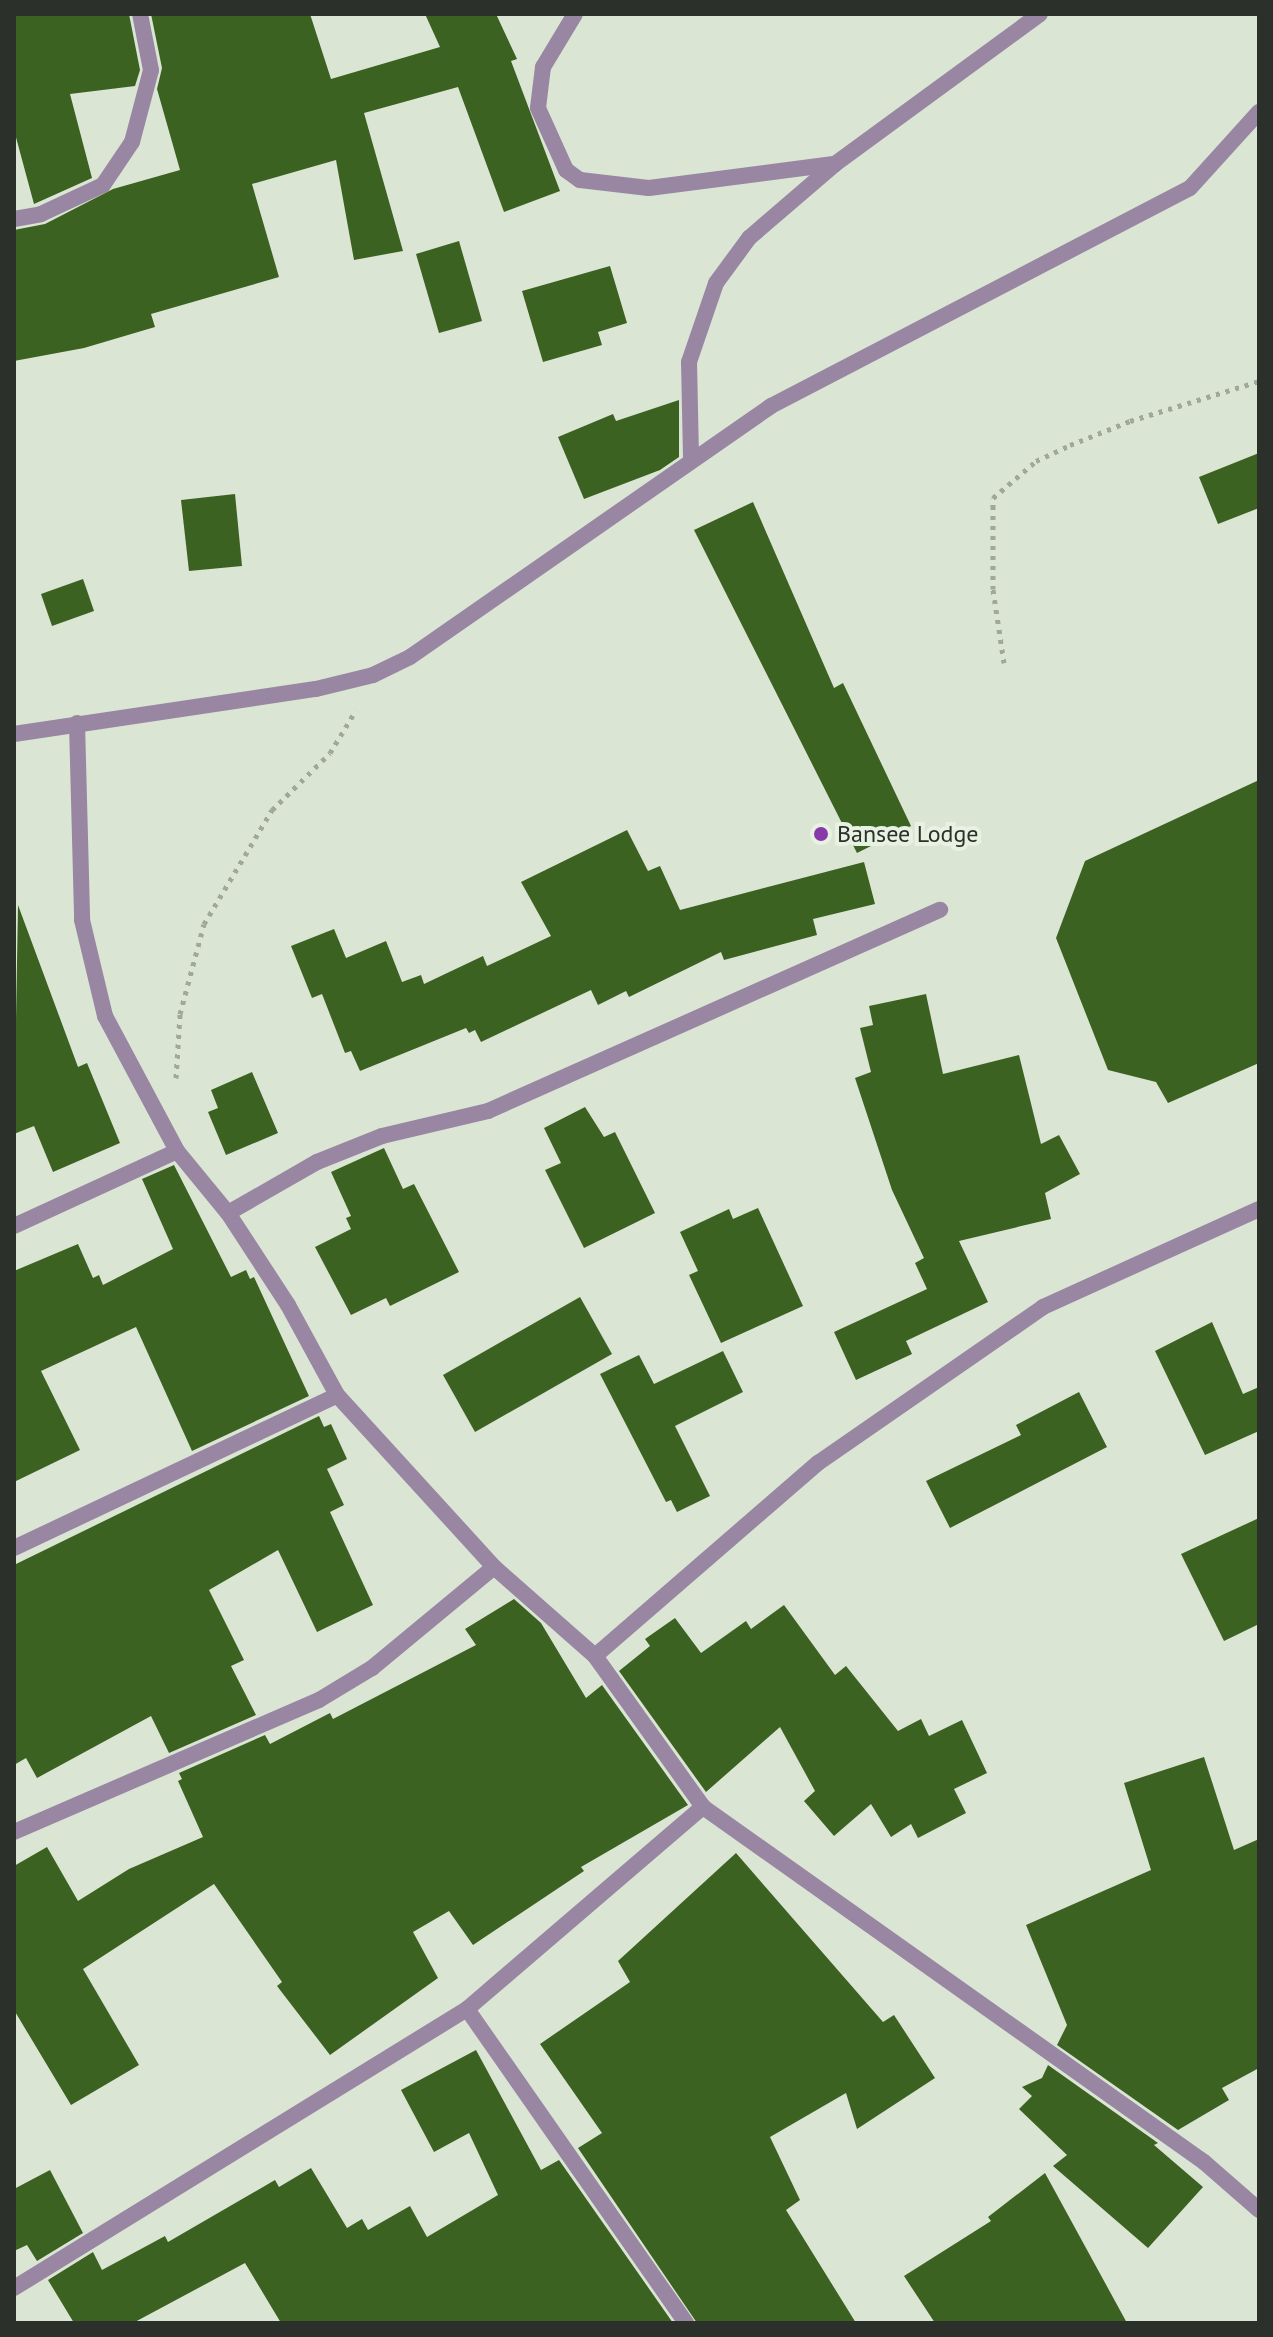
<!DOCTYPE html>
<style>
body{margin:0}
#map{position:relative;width:1273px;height:2337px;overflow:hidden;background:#dae5d4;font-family:"PT Sans",sans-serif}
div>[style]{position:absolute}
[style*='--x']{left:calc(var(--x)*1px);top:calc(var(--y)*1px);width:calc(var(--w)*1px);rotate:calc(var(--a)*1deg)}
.building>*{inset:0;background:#3c6222}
.path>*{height:5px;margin-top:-2.5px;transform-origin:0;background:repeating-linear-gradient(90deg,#9fa89a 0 4px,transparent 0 10px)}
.street>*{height:16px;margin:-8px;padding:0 8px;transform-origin:8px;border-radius:8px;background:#9886a2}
.dots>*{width:22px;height:22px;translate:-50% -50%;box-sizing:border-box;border:4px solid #e7f2e2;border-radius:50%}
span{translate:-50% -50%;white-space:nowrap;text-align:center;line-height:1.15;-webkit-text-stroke:8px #e7f2e2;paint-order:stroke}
.poi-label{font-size:24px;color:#2c302a}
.left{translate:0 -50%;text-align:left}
.frame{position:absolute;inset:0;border:16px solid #2c302a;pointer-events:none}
</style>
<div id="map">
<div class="building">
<i style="clip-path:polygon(14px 14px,129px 14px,140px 70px,135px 86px,70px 94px,92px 178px,34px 204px,14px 130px)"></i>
<i style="clip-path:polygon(151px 14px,310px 14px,331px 79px,440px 47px,425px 14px,496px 14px,517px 59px,511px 61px,560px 191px,504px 212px,458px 87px,364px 113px,403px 251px,354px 260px,336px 160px,252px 184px,279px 277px,151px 314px,155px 327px,84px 348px,14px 361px,14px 230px,45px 224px,113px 189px,180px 170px,157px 89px,162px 68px)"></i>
<i style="clip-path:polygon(459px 241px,482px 321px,439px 333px,416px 254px)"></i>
<i style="clip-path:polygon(610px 266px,627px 323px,598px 332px,602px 345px,543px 362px,522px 291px)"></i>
<i style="clip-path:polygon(679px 400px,679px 457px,660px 470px,584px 499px,558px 437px,613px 414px,616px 421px)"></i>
<i style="clip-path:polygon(1259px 453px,1259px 508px,1218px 524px,1199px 477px)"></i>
<i style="clip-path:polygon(235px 494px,242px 566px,189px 571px,181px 500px)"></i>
<i style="clip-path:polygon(753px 502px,834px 688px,843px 683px,911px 826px,857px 853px,694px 530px)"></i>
<i style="clip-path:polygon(83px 579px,94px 611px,52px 626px,41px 594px)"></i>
<i style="clip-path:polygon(1259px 780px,1259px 1063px,1168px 1103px,1156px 1082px,1108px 1070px,1056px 938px,1085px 861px)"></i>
<i style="clip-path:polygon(627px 830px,648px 871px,660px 866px,680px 910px,864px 862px,875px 904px,813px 919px,817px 935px,724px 960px,721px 952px,629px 997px,626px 991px,598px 1005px,591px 990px,481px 1042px,475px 1030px,469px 1033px,466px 1028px,360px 1071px,351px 1051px,345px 1053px,322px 994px,312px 998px,291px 946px,334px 929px,346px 958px,386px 941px,402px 982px,421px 975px,424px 984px,483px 956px,487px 966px,551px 936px,521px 882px)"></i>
<i style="clip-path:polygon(18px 905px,78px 1067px,87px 1063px,120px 1143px,53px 1172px,34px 1126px,14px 1134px)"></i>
<i style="clip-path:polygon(926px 994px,943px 1074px,1019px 1055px,1041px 1144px,1059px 1135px,1080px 1174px,1045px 1193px,1051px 1219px,959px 1241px,988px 1302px,906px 1341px,912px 1354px,856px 1380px,834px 1332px,927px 1289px,915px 1263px,924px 1258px,892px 1190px,855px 1078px,871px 1072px,860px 1028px,873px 1025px,869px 1006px)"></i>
<i style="clip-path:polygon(252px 1072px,278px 1133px,226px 1155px,208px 1112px,218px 1108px,211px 1090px)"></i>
<i style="clip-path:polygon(585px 1107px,604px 1137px,615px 1132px,655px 1213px,584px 1248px,545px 1170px,561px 1163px,544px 1128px)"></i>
<i style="clip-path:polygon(384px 1148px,403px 1189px,414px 1184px,459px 1272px,390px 1306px,386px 1298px,351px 1315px,315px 1247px,351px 1229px,346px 1218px,351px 1216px,331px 1172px)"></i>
<i style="clip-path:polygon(174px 1165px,231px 1277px,246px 1270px,250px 1279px,254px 1277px,309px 1396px,192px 1451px,136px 1327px,41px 1371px,80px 1450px,14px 1482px,14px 1271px,78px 1244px,93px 1278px,99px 1275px,103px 1285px,173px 1249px,142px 1179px)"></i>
<i style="clip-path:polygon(758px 1208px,803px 1306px,721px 1343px,689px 1275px,698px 1271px,680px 1232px,729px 1209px,733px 1219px)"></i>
<i style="clip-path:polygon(580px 1297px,612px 1354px,475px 1432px,443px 1375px)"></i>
<i style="clip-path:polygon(1212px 1322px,1243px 1394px,1259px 1387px,1259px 1431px,1205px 1455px,1155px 1351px)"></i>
<i style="clip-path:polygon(723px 1351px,743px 1392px,675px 1426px,710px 1496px,677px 1512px,671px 1500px,666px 1502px,600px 1374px,639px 1355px,654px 1384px)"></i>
<i style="clip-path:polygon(1079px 1392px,1107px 1447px,950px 1528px,926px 1481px,1021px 1435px,1016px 1425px)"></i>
<i style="clip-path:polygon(319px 1416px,324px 1427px,331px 1424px,347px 1459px,327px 1469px,344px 1505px,330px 1512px,373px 1605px,317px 1632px,278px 1550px,209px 1590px,244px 1660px,231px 1666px,256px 1715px,169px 1753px,151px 1716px,37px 1778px,26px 1758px,14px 1765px,14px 1565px)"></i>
<i style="clip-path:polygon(1259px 1518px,1259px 1624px,1224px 1641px,1181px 1554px)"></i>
<i style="clip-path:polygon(514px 1599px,541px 1623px,586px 1698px,602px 1685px,688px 1805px,581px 1867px,584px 1871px,473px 1945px,449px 1911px,413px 1932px,438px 1978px,330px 2055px,277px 1986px,282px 1982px,214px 1884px,83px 1969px,139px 2065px,71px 2105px,14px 2010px,14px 1866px,47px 1847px,78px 1901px,129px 1869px,203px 1837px,178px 1781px,182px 1779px,179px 1773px,265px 1735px,270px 1744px,330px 1713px,333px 1719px,476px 1645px,465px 1629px)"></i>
<i style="clip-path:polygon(784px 1605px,835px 1675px,846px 1666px,898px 1731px,921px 1719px,929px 1736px,962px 1720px,987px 1773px,954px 1789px,966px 1813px,918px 1838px,911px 1824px,891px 1837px,871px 1804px,834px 1836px,804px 1801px,815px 1791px,780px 1727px,706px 1792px,619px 1671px,650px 1646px,645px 1639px,675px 1618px,701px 1653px,746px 1621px,751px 1629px)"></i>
<i style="clip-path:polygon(1204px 1757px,1234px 1850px,1259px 1839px,1259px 2068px,1222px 2088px,1229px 2100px,1178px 2130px,1057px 2045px,1067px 2025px,1026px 1925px,1151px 1870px,1124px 1783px)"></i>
<i style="clip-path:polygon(736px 1853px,883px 2022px,894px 2015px,935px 2078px,857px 2129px,846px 2093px,770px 2137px,800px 2200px,786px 2210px,856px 2323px,697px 2323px,578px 2148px,602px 2133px,540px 2044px,630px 1982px,618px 1961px)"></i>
<i style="clip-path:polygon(476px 2050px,541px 2170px,559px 2160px,673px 2323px,281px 2323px,245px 2263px,133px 2323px,74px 2323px,48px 2280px,93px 2252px,102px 2270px,165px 2236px,168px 2242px,275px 2180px,279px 2187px,311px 2168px,347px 2228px,362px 2219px,368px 2230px,410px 2206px,427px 2237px,498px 2195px,469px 2133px,434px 2152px,401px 2090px)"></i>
<i style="clip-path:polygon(1048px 2065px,1158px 2143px,1154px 2145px,1203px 2187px,1148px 2248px,1053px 2166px,1067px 2155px,1019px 2109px,1032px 2096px,1022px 2087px,1042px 2078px)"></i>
<i style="clip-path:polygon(50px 2170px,83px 2233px,37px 2261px,27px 2245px,14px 2251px,14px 2189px)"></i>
<i style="clip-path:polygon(1045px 2173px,1127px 2323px,935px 2323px,904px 2276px,991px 2221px,988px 2217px)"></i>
</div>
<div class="path">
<i style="--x:1004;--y:663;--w:75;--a:-98.5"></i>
<i style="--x:993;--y:589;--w:91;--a:-90"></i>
<i style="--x:993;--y:498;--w:57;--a:-40.7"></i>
<i style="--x:1036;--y:461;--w:38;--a:-25"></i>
<i style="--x:1070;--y:445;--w:65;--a:-21.8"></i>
<i style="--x:1130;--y:421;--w:135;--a:-17.2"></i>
<i style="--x:176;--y:1078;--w:64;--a:-86.4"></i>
<i style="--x:180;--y:1014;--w:93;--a:-75.1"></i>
<i style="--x:204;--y:924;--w:133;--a:-59.2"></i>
<i style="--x:272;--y:810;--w:81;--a:-44.5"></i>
<i style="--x:330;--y:753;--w:50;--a:-58.8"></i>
</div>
<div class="street">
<i style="--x:575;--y:14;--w:62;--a:121.1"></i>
<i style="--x:543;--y:67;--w:41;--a:97"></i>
<i style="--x:538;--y:108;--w:68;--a:65.7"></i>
<i style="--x:566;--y:170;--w:17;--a:36"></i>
<i style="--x:580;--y:180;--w:69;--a:6.6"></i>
<i style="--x:649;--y:188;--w:188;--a:-7.4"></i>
<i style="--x:14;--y:219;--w:27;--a:-10"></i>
<i style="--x:41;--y:214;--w:68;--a:-25.1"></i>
<i style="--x:103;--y:185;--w:52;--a:-56"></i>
<i style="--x:132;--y:142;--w:74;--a:-75.2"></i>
<i style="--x:151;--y:70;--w:57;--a:-101.1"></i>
<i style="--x:691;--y:457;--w:95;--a:-91.2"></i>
<i style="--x:689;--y:362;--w:83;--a:-71.1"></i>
<i style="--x:716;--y:283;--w:56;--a:-53.7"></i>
<i style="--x:749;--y:238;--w:113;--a:-40.7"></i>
<i style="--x:835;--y:164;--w:254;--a:-36.2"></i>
<i style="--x:77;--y:723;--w:197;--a:88.5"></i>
<i style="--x:82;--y:920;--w:99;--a:76.5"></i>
<i style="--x:105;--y:1016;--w:153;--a:61.9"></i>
<i style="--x:177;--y:1151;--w:80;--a:50.6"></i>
<i style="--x:228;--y:1213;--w:110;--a:56.9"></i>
<i style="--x:288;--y:1305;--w:102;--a:61.4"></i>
<i style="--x:337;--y:1395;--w:233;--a:47.6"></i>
<i style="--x:494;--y:1567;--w:135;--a:41.4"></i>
<i style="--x:595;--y:1656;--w:186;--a:54.4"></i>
<i style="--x:703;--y:1807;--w:614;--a:35.32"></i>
<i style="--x:1204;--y:2162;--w:73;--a:41.1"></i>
<i style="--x:14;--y:734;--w:305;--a:-8.5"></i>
<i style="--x:316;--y:689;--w:59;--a:-13.8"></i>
<i style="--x:373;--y:675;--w:41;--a:-25.9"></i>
<i style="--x:410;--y:657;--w:440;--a:-34.8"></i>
<i style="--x:771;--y:406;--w:472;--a:-27.5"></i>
<i style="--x:1190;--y:188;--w:103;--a:-47.8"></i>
<i style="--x:228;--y:1213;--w:103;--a:-29.8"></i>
<i style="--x:317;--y:1162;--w:70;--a:-21.8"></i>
<i style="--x:382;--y:1136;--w:109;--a:-13.3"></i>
<i style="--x:488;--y:1111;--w:495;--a:-24"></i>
<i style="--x:14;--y:1226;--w:179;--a:-24.7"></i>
<i style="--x:14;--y:1548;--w:357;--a:-25.3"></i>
<i style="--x:595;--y:1656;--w:295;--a:-40.9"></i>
<i style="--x:818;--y:1463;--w:274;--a:-34.7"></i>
<i style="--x:1043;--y:1307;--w:237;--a:-24.4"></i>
<i style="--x:14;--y:1832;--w:332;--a:-23.4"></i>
<i style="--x:319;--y:1700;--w:62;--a:-31.1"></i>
<i style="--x:372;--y:1668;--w:158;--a:-39.6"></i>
<i style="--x:467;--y:2009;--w:383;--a:55.1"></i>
<i style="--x:14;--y:2288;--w:532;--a:-31.63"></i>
<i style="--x:467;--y:2009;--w:311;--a:-40.6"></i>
</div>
<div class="dots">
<i style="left:821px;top:834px;background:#893aaa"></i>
</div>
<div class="poi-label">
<span class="left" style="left:837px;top:834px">Bansee Lodge</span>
</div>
<div class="frame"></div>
</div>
